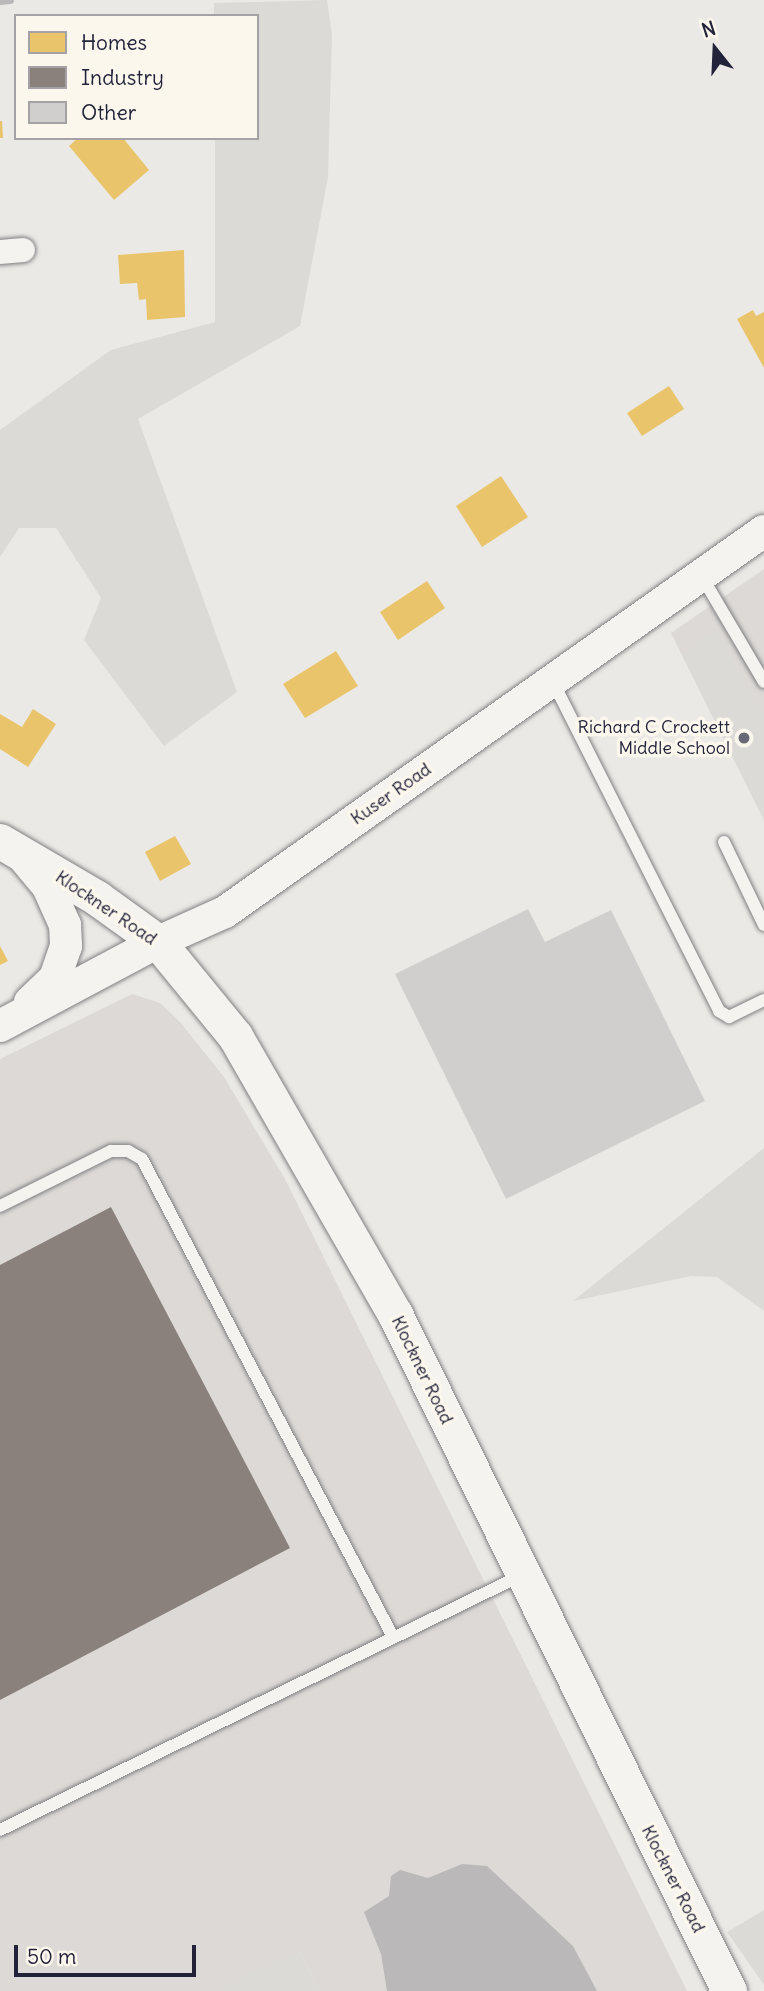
<!DOCTYPE html>
<style>
body{margin:0}
#map{position:relative;width:764px;height:1991px;overflow:hidden;background:#ebe9e5;font-family:Delius,sans-serif}
div>[style]{position:absolute}
[style*='--x']{left:calc(var(--x)*1px);top:calc(var(--y)*1px);width:calc(var(--w)*1px);rotate:calc(var(--a)*1deg)}
.built>*{inset:0;background:#dcd9d6}
.green>*{inset:0;background:#dcdad6}
.water>*{inset:0;background:#bbb8ba}
.homes>*{inset:0;background:#e9c46a}
.industry>*{inset:0;background:#8a817c}
.stream>*{height:7px;margin:-3.5px;padding:0 3.5px;transform-origin:3.5px;border-radius:3.5px;background:#bbb8ba}
.building>*{inset:0;background:#d1cfcd}
.roads{filter:drop-shadow(0 0 2px #818083) drop-shadow(0 0 2px #818083)}
.service>*{height:12px;margin:-6px;padding:0 6px;transform-origin:6px;border-radius:6px;background:#f4f3ef}
.minor>*{height:24px;margin:-12px;padding:0 12px;transform-origin:12px;border-radius:12px;background:#f4f3ef}
.tertiary>*{height:32px;margin:-16px;padding:0 16px;transform-origin:16px;border-radius:16px;background:#f4f3ef}
.secondary>*{height:35px;margin:-17.5px;padding:0 17.5px;transform-origin:17.5px;border-radius:17.5px;background:#f4f3ef}
.dots>*{width:19px;height:19px;translate:-50% -50%;box-sizing:border-box;border:4px solid #fbf7ec;border-radius:50%}
span{translate:-50% -50%;white-space:nowrap;text-align:center;line-height:1.15;-webkit-text-stroke:7px #fbf7ec;paint-order:stroke}
.poi-label{font-size:18px;color:#22223b}
.right{translate:-100% -50%;text-align:right}
.street-label{font-size:18px;color:#22223b}
.legend{position:absolute;left:14px;top:14px;width:245px;height:126px;box-sizing:border-box;background:#fbf7ec;border:2px solid #a4a2a5;margin:0;padding:9px 12px;list-style:none;font-size:21px;color:#22223b}
.legend li{display:flex;align-items:center;gap:14px;height:35px}
.legend b{width:35px;border:2px solid #a4a2a5}
.north{position:absolute;left:680px;top:14px;width:70px;height:70px;-webkit-text-stroke:5px #fbf7ec;paint-order:stroke;rotate:342deg;font-size:19px;font-weight:700;line-height:28px;text-align:center;color:#22223b}
.north::after{content:'';display:block;margin:auto;width:24px;height:32px;background:#22223b;clip-path:polygon(50% 0,100% 100%,50% 72%,0 100%)}
.scale{position:absolute;left:14px;top:1945px;width:182px;height:32px;box-sizing:border-box;border:4px solid #22223b;border-top:0;padding-left:9px;font-size:21px;line-height:24px;white-space:nowrap;color:#22223b;-webkit-text-stroke:5px #fbf7ec;paint-order:stroke}
</style>
<div id="map">
<div class="built">
<i style="clip-path:polygon(764px 569px,764px 820px,671px 633px)"></i>
<i style="clip-path:polygon(132px 994px,160px 1003px,180px 1022px,224px 1077px,285px 1179px,687px 1991px,319px 1991px,300px 1952px,220px 1991px,0 1991px,0 1059px)"></i>
</div>
<div class="green">
<i style="clip-path:polygon(327px 0,332px 35px,328px 177px,300px 326px,138px 419px,237px 692px,164px 746px,84px 640px,101px 598px,56px 528px,19px 528px,0 557px,0 430px,111px 350px,215px 322px,215px 138px,257px 138px,257px 16px,214px 16px,214px 3px)"></i>
<i style="clip-path:polygon(716px 630px,764px 717px,764px 820px,682px 655px)"></i>
<i style="clip-path:polygon(764px 1148px,764px 1311px,717px 1277px,691px 1276px,573px 1301px)"></i>
<i style="clip-path:polygon(764px 1910px,764px 1985px,727px 1932px)"></i>
<i style="clip-path:polygon(300px 1952px,319px 1991px,220px 1991px,252px 1972px)"></i>
</div>
<div class="water">
<i style="clip-path:polygon(462px 1864px,487px 1866px,573px 1946px,597px 1991px,387px 1991px,381px 1954px,364px 1912px,389px 1896px,391px 1876px,400px 1870px,428px 1878px)"></i>
</div>
<div class="homes">
<i style="clip-path:polygon(0 121px,2px 121px,3px 138px,0 138px)"></i>
<i style="clip-path:polygon(78px 138px,123px 138px,149px 170px,114px 200px,69px 146px)"></i>
<i style="clip-path:polygon(184px 250px,185px 317px,147px 320px,146px 299px,139px 300px,137px 283px,120px 284px,118px 255px)"></i>
<i style="clip-path:polygon(753px 310px,756px 316px,764px 312px,764px 368px,737px 319px)"></i>
<i style="clip-path:polygon(669px 386px,684px 409px,642px 436px,627px 413px)"></i>
<i style="clip-path:polygon(501px 476px,528px 517px,482px 547px,456px 506px)"></i>
<i style="clip-path:polygon(427px 581px,445px 608px,398px 640px,380px 612px)"></i>
<i style="clip-path:polygon(336px 651px,358px 686px,305px 718px,283px 684px)"></i>
<i style="clip-path:polygon(33px 709px,56px 724px,28px 767px,0 749px,0 714px,22px 727px)"></i>
<i style="clip-path:polygon(175px 836px,191px 864px,160px 881px,145px 852px)"></i>
<i style="clip-path:polygon(0 946px,8px 961px,0 965px)"></i>
</div>
<div class="industry">
<i style="clip-path:polygon(111px 1207px,290px 1548px,0 1700px,0 1265px)"></i>
</div>
<div class="stream">
<i style="--x:0;--y:1;--w:10;--a:-6"></i>
</div>
<div class="building">
<i style="clip-path:polygon(528px 909px,545px 942px,611px 910px,705px 1101px,506px 1199px,395px 974px)"></i>
</div>
<div class="roads">
<div class="service">
<i style="--x:701;--y:575;--w:124;--a:59.5"></i>
<i style="--x:552;--y:680;--w:371;--a:63.2"></i>
<i style="--x:719;--y:1011;--w:12;--a:31"></i>
<i style="--x:729;--y:1017;--w:39;--a:-26"></i>
<i style="--x:724;--y:842;--w:92;--a:64.3"></i>
<i style="--x:0;--y:1206;--w:124;--a:-26.4"></i>
<i style="--x:111;--y:1151;--w:17;--a:0"></i>
<i style="--x:128;--y:1151;--w:16;--a:30"></i>
<i style="--x:142;--y:1159;--w:538;--a:62.29"></i>
<i style="--x:0;--y:1830;--w:581;--a:-26.04"></i>
</div>
<div class="minor">
<i style="--x:0;--y:252;--w:23;--a:-5"></i>
</div>
<div class="tertiary">
<i style="--x:24;--y:858;--w:38;--a:50"></i>
<i style="--x:48;--y:887;--w:42;--a:65.9"></i>
<i style="--x:65;--y:925;--w:21;--a:87"></i>
<i style="--x:66;--y:946;--w:34;--a:109"></i>
<i style="--x:55;--y:978;--w:35;--a:136"></i>
<i style="--x:0;--y:1026;--w:179;--a:-28"></i>
<i style="--x:158;--y:942;--w:73;--a:-24.1"></i>
<i style="--x:225;--y:912;--w:660;--a:-35.26"></i>
</div>
<div class="secondary">
<i style="--x:0;--y:841;--w:113;--a:30.4"></i>
<i style="--x:97;--y:898;--w:75;--a:35.8"></i>
<i style="--x:158;--y:942;--w:122;--a:50.7"></i>
<i style="--x:235;--y:1036;--w:321;--a:60.1"></i>
<i style="--x:395;--y:1314;--w:755;--a:63.74"></i>
</div>
</div>
<div class="dots">
<i style="left:744px;top:738px;background:#686876"></i>
</div>
<div class="poi-label">
<span class="right" style="left:730px;top:738px">Richard C Crockett<br>Middle School</span>
</div>
<div class="street-label">
<span style="left:391px;top:794px;rotate:-35deg">Kuser Road</span>
<span style="left:106px;top:908px;rotate:34deg">Klockner Road</span>
<span style="left:422px;top:1370px;rotate:64deg">Klockner Road</span>
<span style="left:673px;top:1879px;rotate:63deg">Klockner Road</span>
</div>
<ul class="legend">
<li><b style="height:19px;background:#e9c46a"></b>Homes</li>
<li><b style="height:19px;background:#8a817c"></b>Industry</li>
<li><b style="height:19px;background:#d1cfcd"></b>Other</li>
</ul>
<div class="north">N</div>
<div class="scale">50 m</div>
</div>
